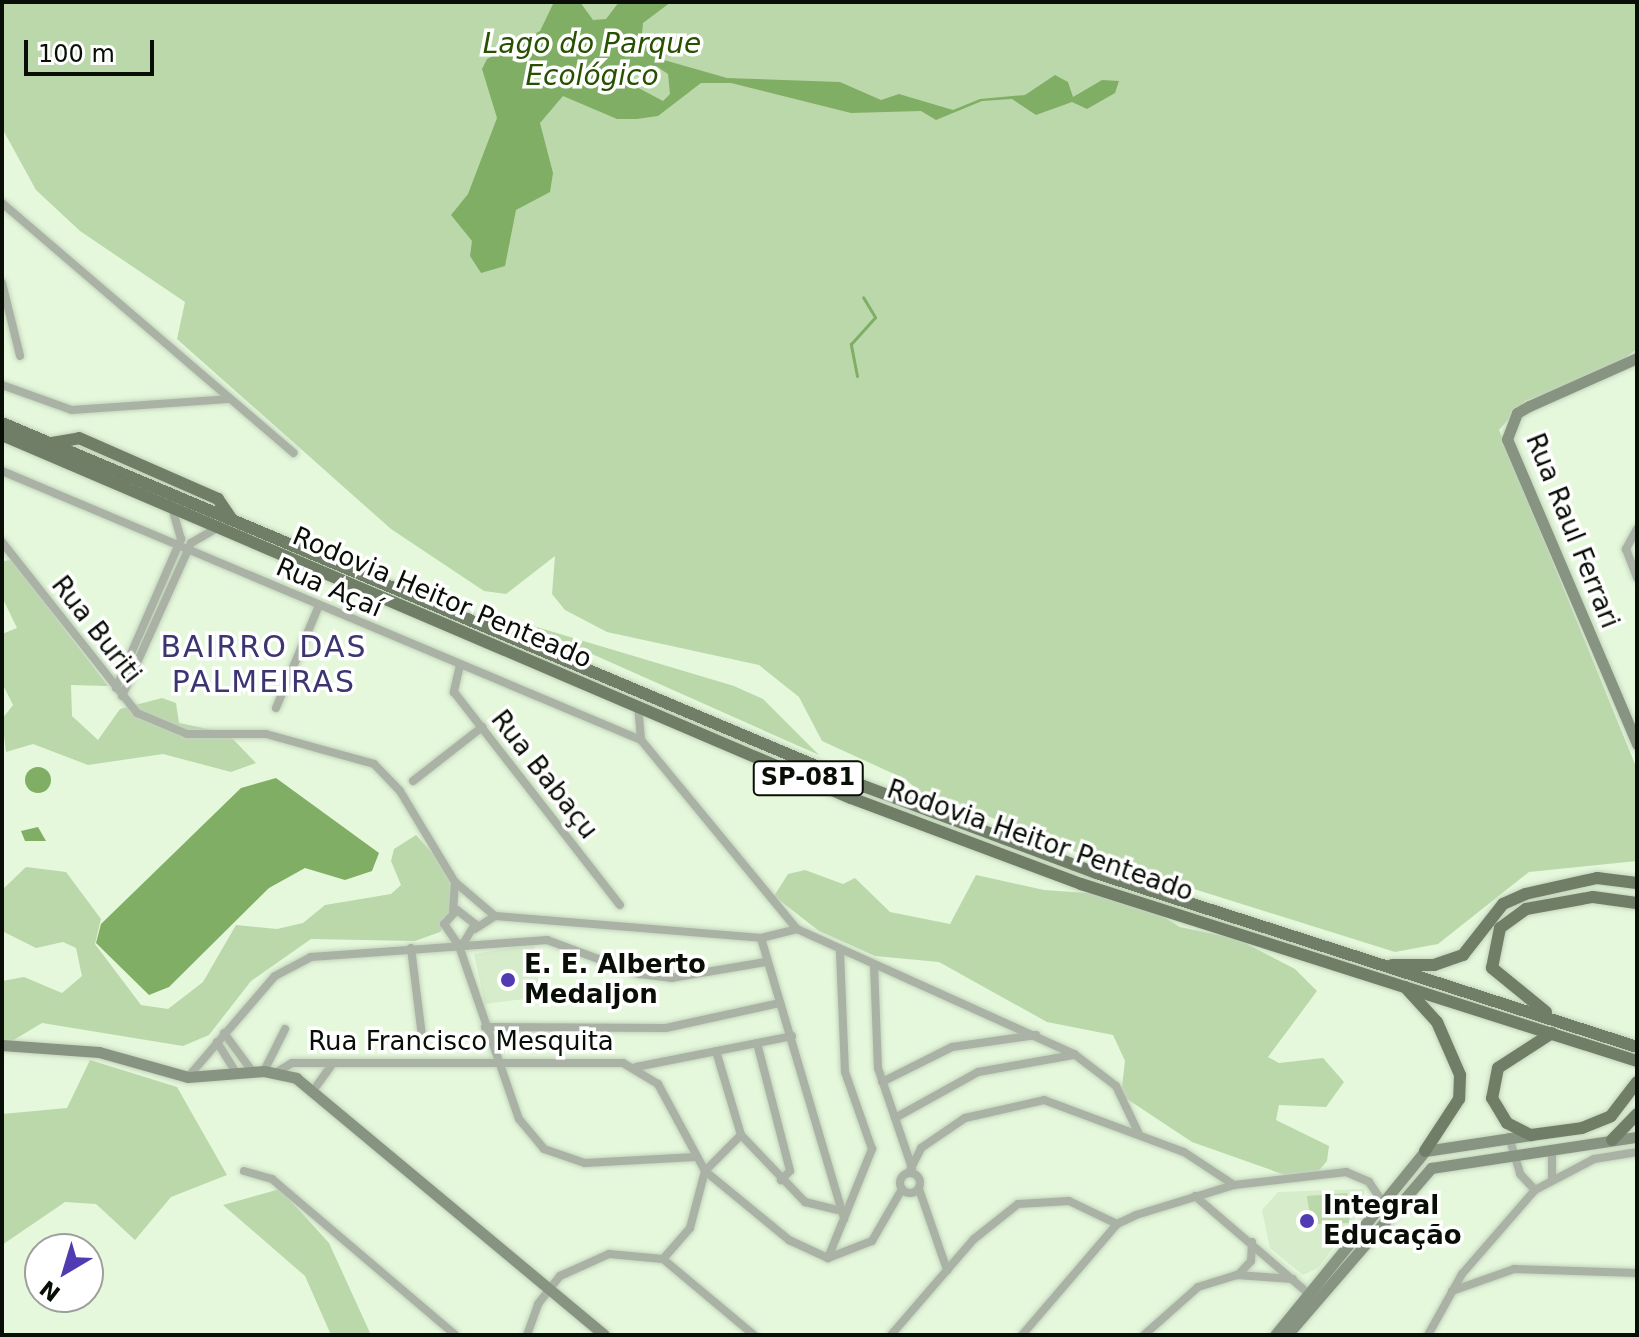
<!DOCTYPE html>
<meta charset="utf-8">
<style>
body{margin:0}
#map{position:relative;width:1639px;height:1337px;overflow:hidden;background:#e5f8dc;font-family:"DejaVu Sans",sans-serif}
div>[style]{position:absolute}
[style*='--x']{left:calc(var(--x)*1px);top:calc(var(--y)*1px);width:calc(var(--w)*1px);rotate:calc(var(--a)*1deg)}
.built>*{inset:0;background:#d6ecca}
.green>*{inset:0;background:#bbd8ab}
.water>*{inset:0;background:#80ae65}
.round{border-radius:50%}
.stream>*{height:3px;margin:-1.5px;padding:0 1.5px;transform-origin:1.5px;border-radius:1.5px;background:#80ae65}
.roads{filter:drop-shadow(0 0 2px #c2d3ba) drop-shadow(0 0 2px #c2d3ba)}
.street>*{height:8px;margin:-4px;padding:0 4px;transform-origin:4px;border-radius:4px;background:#aab2a6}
.street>.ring{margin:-4px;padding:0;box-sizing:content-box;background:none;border:8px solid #aab2a6;border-radius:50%}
.secondary>*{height:11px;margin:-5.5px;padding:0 5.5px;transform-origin:5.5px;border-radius:5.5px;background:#889482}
.primary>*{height:12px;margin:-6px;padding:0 6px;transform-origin:6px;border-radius:6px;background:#707e68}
.dots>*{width:22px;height:22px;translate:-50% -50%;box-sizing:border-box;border:4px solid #fff;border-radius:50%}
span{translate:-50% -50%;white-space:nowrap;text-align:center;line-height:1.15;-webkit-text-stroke:7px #fff;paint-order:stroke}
.shield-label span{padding:2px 6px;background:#fff;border:2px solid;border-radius:6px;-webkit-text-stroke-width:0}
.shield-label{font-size:24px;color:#090f06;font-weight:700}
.street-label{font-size:26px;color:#090f06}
.poi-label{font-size:26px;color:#090f06;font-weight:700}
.left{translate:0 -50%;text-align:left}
.water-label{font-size:28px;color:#275100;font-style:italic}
.quarter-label{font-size:30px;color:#3b3571;letter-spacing:2px}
.frame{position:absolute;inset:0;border:4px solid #090f06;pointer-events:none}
.north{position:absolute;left:24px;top:1233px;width:80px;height:80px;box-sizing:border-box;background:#fff;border:2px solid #9d9f9b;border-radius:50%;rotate:218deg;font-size:22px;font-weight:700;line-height:32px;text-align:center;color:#090f06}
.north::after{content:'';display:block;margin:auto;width:28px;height:36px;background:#513bb3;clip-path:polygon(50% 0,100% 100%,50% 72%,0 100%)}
.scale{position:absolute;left:24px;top:40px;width:130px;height:36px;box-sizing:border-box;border:4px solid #090f06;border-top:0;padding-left:10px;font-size:24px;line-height:28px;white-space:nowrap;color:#090f06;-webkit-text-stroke:6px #fff;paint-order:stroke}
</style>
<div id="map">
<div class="built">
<i style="clip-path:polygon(534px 944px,540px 997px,485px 1004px,474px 954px)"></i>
<i style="clip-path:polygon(1364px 1189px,1365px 1205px,1318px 1268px,1303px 1275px,1270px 1248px,1262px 1210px,1278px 1192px)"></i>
</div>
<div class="green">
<i style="clip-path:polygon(2px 2px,1637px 2px,1637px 349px,1607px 371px,1525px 401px,1499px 430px,1637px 769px,1637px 861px,1529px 872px,1438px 944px,1395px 952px,1054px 845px,961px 804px,931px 801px,905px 779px,822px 741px,799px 697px,759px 665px,607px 632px,565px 610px,552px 594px,555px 556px,506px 594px,484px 591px,391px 529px,177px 339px,185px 302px,80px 231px,36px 190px,2px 128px)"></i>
<i style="clip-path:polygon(12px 560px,108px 686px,71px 685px,72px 716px,98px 740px,120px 709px,162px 698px,176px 703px,179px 723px,227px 733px,256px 763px,231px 772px,163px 754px,88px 765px,33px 744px,6px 752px,2px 719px,13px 705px,2px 683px,2px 634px,17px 628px,2px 597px,2px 561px)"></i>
<i style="clip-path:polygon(520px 622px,734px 686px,763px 699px,819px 755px)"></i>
<i style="clip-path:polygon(416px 835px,454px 877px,449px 921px,440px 932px,415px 941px,311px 939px,251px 981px,209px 1035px,183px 1046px,42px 1023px,2px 1047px,2px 981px,24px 977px,62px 993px,82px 976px,76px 948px,63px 942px,36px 948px,2px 931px,2px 890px,26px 867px,66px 872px,101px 919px,95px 944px,141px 1005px,168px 1009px,203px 982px,236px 925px,277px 929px,303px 923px,325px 905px,391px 894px,401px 885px,391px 861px,394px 849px)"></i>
<i style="clip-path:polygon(805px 870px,843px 884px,855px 878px,890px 912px,950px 924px,976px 875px,1044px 890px,1129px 896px,1180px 927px,1237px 939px,1295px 969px,1317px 991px,1268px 1057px,1279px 1063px,1323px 1058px,1344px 1082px,1326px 1107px,1279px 1105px,1276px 1120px,1329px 1146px,1327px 1161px,1315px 1175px,1288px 1176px,1192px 1142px,1121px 1095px,1125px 1061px,1113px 1035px,1047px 1022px,939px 962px,875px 956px,819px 931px,774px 896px,788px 874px)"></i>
<i style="clip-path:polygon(90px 1060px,177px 1087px,227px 1175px,171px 1197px,135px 1240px,96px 1204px,65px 1202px,2px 1245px,2px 1114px,67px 1108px)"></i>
<i style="clip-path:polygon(280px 1189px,329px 1243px,371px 1335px,331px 1335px,305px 1276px,223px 1205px)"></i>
<i style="clip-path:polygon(1347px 1193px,1350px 1223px,1311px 1224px,1307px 1196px)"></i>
</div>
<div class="water">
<i style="clip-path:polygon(evenodd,554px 2px,580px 2px,593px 20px,606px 19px,619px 2px,671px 2px,643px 23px,642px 34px,657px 58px,727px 78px,840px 82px,881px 100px,899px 94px,953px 110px,980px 99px,1025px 95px,1055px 75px,1068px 82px,1073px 97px,1102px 80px,1119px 81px,1115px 93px,1087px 109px,1072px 102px,1036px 115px,1012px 99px,982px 101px,936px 120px,921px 111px,851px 113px,731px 83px,701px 83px,658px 116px,637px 119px,617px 119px,563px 96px,540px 123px,553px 173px,550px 192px,516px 210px,505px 266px,481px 273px,470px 256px,472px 241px,451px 215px,468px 194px,497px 118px,482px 69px,487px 59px,540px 31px,554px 2px,656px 66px,668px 74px,670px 94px,663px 101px,631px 84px,636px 68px,656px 66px)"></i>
<i class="round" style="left:25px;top:767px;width:26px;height:26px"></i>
<i style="clip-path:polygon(276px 778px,379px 853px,372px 871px,345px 880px,305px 868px,269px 888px,169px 987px,149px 995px,96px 943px,101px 924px,241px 788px)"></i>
<i style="clip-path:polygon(38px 827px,46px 841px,25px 841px,21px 831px)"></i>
</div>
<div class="stream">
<i style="--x:857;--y:376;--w:33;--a:-101"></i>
<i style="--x:851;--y:344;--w:36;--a:-48"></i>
<i style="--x:875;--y:317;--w:23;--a:-121"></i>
</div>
<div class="roads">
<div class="street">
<i style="--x:2;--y:203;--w:384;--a:40.6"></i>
<i style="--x:2;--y:283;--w:75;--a:76.1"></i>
<i style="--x:2;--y:385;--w:74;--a:19.7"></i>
<i style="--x:72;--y:410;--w:156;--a:-4"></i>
<i style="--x:2;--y:471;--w:693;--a:22.83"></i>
<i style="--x:641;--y:740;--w:245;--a:50.5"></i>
<i style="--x:797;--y:929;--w:304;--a:24.3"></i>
<i style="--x:1074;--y:1054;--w:53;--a:37.3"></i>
<i style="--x:1116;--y:1086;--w:51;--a:64.4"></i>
<i style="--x:1637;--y:529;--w:23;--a:119"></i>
<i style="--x:1626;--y:549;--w:31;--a:69"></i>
<i style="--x:2;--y:542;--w:218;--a:51.7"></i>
<i style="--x:137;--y:713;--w:54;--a:22.8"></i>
<i style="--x:187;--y:734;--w:79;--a:0"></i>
<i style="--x:266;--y:734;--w:112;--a:15.5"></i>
<i style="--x:374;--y:764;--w:37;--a:46"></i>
<i style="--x:400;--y:791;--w:106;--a:58.9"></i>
<i style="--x:455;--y:882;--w:52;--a:40.4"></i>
<i style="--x:495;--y:916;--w:267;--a:4.7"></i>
<i style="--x:761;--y:938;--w:37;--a:-14"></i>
<i style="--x:460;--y:665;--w:28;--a:103"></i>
<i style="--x:454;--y:692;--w:270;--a:52.1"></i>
<i style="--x:116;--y:688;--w:163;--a:-66.4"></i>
<i style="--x:181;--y:539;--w:32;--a:-106"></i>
<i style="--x:122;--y:696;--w:168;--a:-65.7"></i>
<i style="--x:191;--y:543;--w:30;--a:-30"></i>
<i style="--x:638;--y:705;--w:35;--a:85"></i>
<i style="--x:276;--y:708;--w:112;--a:-67.3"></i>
<i style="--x:413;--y:781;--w:88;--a:-38"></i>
<i style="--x:453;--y:911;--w:29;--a:-86"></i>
<i style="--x:475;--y:929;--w:24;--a:-33"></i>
<i style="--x:761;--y:938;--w:293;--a:73.5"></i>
<i style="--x:457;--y:943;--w:23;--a:-124"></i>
<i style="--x:444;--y:924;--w:19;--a:-47"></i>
<i style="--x:457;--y:910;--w:23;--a:38"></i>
<i style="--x:475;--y:924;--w:21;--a:121"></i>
<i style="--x:458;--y:943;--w:186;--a:70.9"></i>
<i style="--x:519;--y:1119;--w:39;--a:50"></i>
<i style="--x:544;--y:1149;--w:43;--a:18.9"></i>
<i style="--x:585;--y:1163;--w:110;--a:-3.1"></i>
<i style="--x:411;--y:948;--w:98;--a:82.9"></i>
<i style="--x:874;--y:965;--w:103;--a:87.8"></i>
<i style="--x:878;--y:1068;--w:106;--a:71.2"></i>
<i style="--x:485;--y:1027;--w:181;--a:0.3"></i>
<i style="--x:666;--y:1028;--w:117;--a:-12.4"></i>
<i style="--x:224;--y:1033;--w:47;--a:53.6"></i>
<i style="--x:217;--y:1042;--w:36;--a:58"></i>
<i style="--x:757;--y:1043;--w:132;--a:75.5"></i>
<i style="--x:790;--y:1171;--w:13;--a:135"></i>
<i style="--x:716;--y:1051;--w:88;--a:73.4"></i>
<i style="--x:741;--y:1135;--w:93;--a:46.3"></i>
<i style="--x:805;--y:1202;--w:33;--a:14"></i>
<i style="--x:636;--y:1067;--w:159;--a:-11.2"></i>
<i style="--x:264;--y:1071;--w:47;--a:-63.4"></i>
<i style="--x:277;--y:1072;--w:17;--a:-31"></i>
<i style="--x:292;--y:1063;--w:331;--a:0"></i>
<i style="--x:623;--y:1063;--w:41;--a:31"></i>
<i style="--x:658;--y:1084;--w:99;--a:61.6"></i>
<i style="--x:705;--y:1171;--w:109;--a:39.4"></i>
<i style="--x:789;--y:1240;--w:43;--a:24.8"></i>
<i style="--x:828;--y:1258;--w:47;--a:-21.1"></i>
<i style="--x:872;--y:1241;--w:60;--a:-60"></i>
<i style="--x:188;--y:1077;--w:133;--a:-49.3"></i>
<i style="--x:275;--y:976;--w:41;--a:-27.8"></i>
<i style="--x:311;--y:957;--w:237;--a:-4.1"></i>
<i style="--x:547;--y:940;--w:98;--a:20.3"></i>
<i style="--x:639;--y:974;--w:32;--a:7"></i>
<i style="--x:671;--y:978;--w:96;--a:-9.6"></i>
<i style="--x:882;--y:1082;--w:78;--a:-26.6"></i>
<i style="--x:952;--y:1047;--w:85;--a:-8.1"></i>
<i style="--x:315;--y:1088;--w:31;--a:-54"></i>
<i style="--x:895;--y:1118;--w:95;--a:-29"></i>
<i style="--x:978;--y:1072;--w:97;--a:-10.1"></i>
<i style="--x:1509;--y:1137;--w:39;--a:73"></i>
<i style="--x:1520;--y:1174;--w:22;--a:47"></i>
<i style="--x:1552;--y:1149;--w:30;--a:90"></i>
<i style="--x:244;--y:1171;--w:29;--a:16"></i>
<i style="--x:272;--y:1179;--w:240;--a:40.4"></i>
<i style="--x:909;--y:1172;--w:27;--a:-63"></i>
<i style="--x:921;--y:1148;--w:53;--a:-34.3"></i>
<i style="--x:965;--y:1118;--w:81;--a:-12.8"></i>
<i style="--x:1044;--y:1100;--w:149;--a:20.4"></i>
<i style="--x:1184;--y:1152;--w:60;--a:33.4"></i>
<i class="ring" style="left:900px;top:1173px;width:12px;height:12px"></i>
<i style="--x:919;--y:1189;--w:86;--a:70.9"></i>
<i style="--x:1195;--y:1196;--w:150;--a:40.7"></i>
<i style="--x:828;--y:1258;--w:118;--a:-68"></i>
<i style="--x:872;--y:1149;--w:82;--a:-109.3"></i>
<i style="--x:845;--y:1072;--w:121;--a:-92.4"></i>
<i style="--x:663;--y:1259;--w:41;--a:-48.9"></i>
<i style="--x:690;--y:1228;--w:59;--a:-75.3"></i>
<i style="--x:705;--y:1171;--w:51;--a:-45"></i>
<i style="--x:1238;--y:1275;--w:19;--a:-47"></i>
<i style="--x:1251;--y:1261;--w:19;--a:-87"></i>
<i style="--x:1452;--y:1291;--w:66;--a:-19.5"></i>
<i style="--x:1514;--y:1269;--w:123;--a:1.9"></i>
<i style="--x:527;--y:1335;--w:33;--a:-70"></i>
<i style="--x:538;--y:1304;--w:36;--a:-52"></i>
<i style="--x:560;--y:1276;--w:54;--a:-24.2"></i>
<i style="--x:609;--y:1254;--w:54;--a:5.3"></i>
<i style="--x:663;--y:1259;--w:119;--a:39.9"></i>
<i style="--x:891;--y:1335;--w:127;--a:-49.2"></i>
<i style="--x:974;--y:1239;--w:56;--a:-38.5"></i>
<i style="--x:1018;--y:1204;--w:51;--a:-3.4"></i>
<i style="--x:1069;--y:1201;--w:53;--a:25.6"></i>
<i style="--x:1022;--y:1335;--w:146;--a:-49.4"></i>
<i style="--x:1117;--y:1224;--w:21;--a:-25"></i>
<i style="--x:1136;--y:1215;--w:102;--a:-17"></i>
<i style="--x:1234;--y:1185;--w:113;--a:-6.6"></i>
<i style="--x:1346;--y:1172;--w:25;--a:23"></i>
<i style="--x:1369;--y:1182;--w:23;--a:56"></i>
<i style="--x:1144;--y:1335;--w:72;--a:-41.6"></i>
<i style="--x:1198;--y:1287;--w:41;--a:-17.1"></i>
<i style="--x:1237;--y:1275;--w:56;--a:4.1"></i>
<i style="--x:1428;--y:1335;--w:70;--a:-60.9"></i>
<i style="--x:1462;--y:1274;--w:111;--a:-49"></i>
<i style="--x:1535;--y:1190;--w:67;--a:-27.7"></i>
<i style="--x:1594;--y:1159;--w:44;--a:-9.2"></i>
</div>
<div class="secondary">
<i style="--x:1637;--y:358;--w:118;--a:156"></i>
<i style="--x:1529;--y:406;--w:14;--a:150"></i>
<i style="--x:1517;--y:413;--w:28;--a:111"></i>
<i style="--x:1507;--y:439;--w:332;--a:66.9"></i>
<i style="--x:2;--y:1045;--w:97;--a:4.1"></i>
<i style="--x:99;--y:1052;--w:92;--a:15.7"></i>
<i style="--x:188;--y:1077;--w:76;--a:-4.5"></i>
<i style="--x:264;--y:1071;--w:33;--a:12"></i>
<i style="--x:296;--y:1078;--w:401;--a:39.8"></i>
<i style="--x:1275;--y:1335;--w:237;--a:-50.8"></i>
<i style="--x:1425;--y:1151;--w:107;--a:-8.6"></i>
<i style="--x:1287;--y:1335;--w:221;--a:-49.2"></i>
<i style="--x:1431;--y:1168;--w:208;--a:-8.6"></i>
</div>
<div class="primary">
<i style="--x:2;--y:423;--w:938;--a:22.85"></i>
<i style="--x:866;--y:787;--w:246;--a:20.5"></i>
<i style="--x:1096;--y:873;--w:568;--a:17.83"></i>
<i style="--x:2;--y:435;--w:923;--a:23.15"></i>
<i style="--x:851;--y:798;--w:246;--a:20.5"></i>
<i style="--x:1081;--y:884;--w:583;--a:17.66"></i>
<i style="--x:52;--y:443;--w:27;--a:-10"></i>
<i style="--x:79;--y:438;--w:152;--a:23.7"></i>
<i style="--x:218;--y:499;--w:25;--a:56"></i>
<i style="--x:1392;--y:965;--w:42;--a:0"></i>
<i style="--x:1434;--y:965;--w:31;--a:-19"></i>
<i style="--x:1463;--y:955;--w:65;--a:-51.9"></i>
<i style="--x:1503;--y:904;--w:24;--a:-24"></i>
<i style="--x:1525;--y:894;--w:74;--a:-12.5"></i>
<i style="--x:1597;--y:878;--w:40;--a:7.1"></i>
<i style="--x:1405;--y:987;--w:47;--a:47.6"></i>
<i style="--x:1437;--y:1022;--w:58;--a:66.5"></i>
<i style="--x:1460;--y:1075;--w:24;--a:92"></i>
<i style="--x:1459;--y:1099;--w:62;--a:123.2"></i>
<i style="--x:1546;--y:1012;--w:70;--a:-140.8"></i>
<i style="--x:1492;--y:968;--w:41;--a:-78.7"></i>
<i style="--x:1500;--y:928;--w:32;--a:-36"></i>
<i style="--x:1526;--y:909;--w:68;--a:-10.2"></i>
<i style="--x:1593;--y:897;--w:44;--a:7.8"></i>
<i style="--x:1552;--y:1033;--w:64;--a:147.1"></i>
<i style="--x:1498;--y:1068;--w:31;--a:101"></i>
<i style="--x:1492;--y:1098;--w:29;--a:59"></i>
<i style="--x:1507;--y:1123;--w:27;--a:27"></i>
<i style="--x:1531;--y:1135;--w:51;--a:-7.8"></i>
<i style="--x:1582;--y:1128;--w:31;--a:-22"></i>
<i style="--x:1611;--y:1116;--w:43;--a:-52.6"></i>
<i style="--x:1612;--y:1140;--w:36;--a:-46"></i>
</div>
</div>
<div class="dots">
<i style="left:508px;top:980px;background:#513bb3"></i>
<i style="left:1307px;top:1221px;background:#513bb3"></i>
</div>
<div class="shield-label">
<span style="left:808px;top:778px">SP-081</span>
</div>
<div class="street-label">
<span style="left:1572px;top:531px;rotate:68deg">Rua Raul Ferrari</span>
<span style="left:329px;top:588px;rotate:23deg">Rua Açaí</span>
<span style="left:442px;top:598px;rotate:23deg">Rodovia Heitor Penteado</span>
<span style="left:96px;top:630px;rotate:52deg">Rua Buriti</span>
<span style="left:544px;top:775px;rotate:52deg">Rua Babaçu</span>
<span style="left:1040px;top:841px;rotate:19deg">Rodovia Heitor Penteado</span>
<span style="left:461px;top:1042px">Rua Francisco Mesquita</span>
</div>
<div class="poi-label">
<span class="left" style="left:524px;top:980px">E. E. Alberto<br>Medaljon</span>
<span class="left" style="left:1323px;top:1221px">Integral<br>Educação</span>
</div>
<div class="water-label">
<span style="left:592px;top:60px">Lago do Parque<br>Ecológico</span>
</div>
<div class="quarter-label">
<span style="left:264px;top:664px">BAIRRO DAS<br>PALMEIRAS</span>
</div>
<div class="frame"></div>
<div class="north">N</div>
<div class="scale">100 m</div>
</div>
